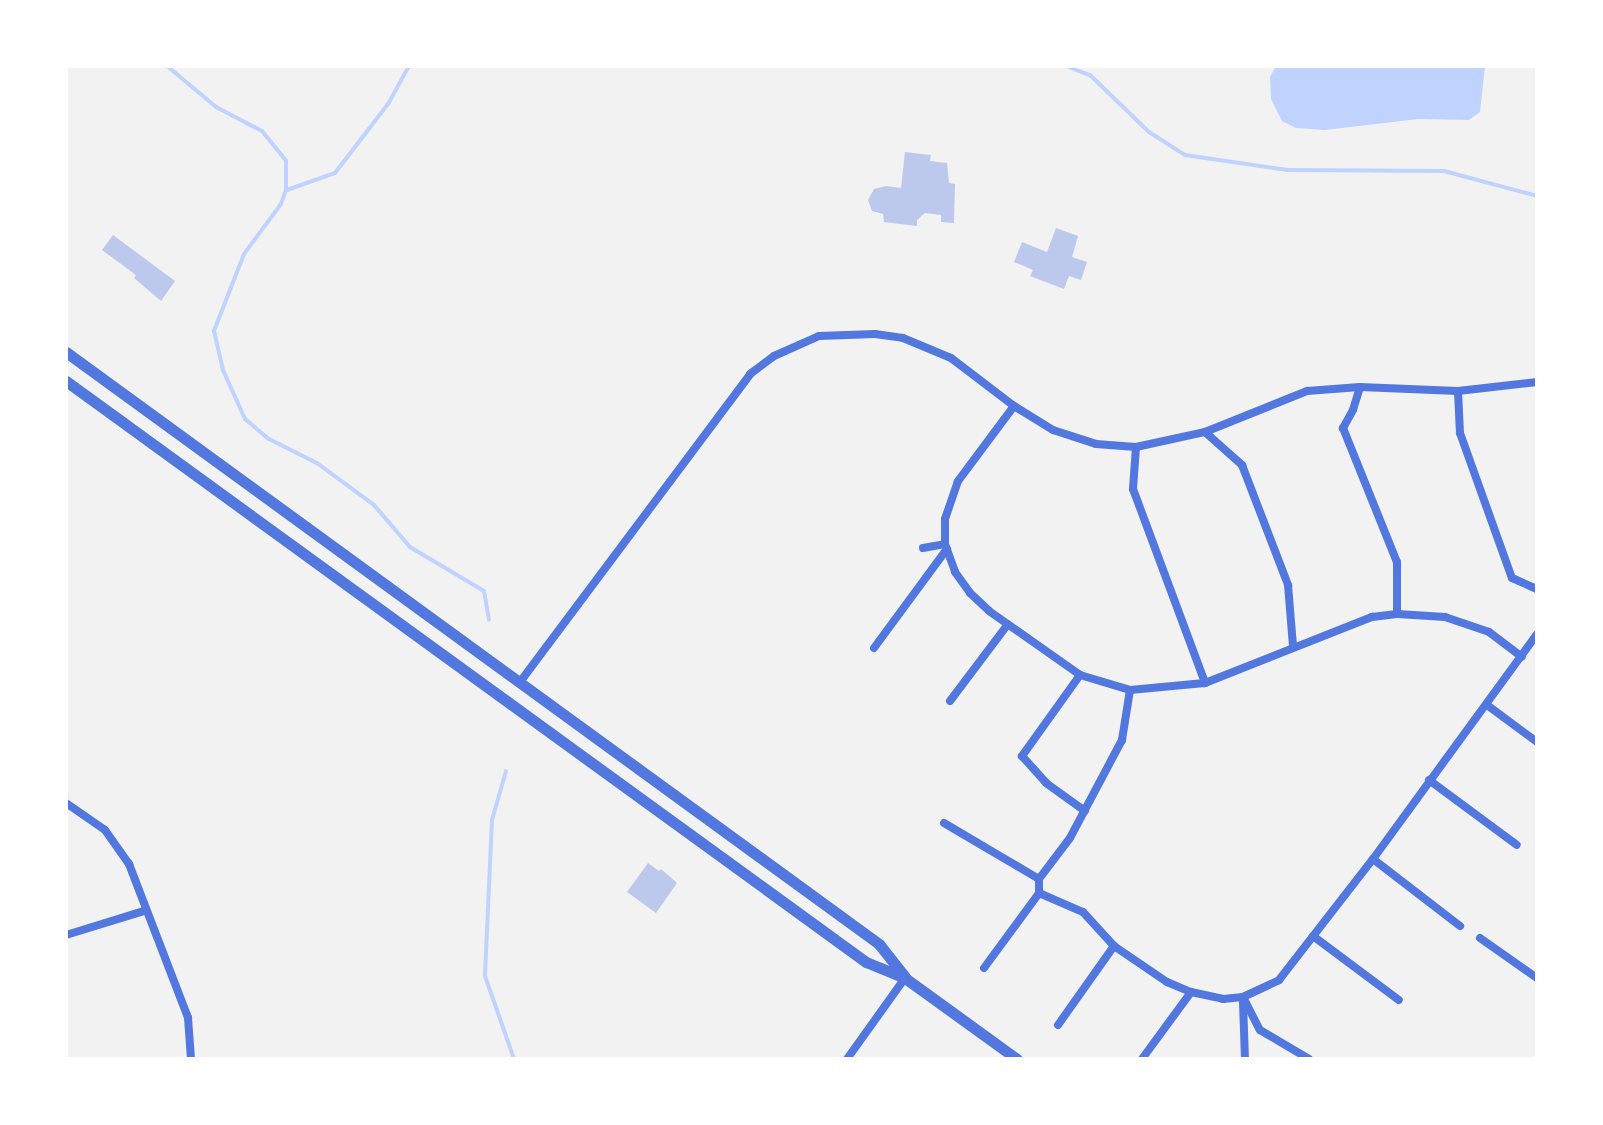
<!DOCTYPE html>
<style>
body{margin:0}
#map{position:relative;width:1603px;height:1125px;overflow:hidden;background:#f2f2f2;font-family:Lato,sans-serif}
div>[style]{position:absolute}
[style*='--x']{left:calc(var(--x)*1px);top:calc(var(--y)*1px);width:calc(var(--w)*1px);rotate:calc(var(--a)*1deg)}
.water>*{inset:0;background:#bfd3fe}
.stream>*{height:4px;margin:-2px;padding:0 2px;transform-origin:2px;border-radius:2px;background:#bfd3fe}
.building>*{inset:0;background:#bdc9ec}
.minor>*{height:8px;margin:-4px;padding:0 4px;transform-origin:4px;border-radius:4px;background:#5277de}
.tertiary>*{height:11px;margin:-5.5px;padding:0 5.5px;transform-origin:5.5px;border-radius:5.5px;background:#5277de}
span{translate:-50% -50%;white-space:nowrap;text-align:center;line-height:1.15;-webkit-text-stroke:7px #fff;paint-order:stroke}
.frame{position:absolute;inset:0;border:68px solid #fff;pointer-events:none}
</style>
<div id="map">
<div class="water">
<i style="clip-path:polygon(1276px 66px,1485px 66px,1480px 112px,1469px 120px,1418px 119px,1325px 130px,1296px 128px,1282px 121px,1271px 99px,1270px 77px)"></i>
</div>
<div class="stream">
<i style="--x:167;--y:66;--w:64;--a:39.9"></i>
<i style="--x:216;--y:107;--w:52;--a:27.6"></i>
<i style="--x:262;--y:131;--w:38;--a:51"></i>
<i style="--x:286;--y:161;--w:29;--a:90"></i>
<i style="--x:286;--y:190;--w:15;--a:110"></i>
<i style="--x:281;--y:204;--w:62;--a:126.5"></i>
<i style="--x:244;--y:254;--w:83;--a:111.3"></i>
<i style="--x:214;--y:331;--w:40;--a:77"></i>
<i style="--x:223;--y:370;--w:54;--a:65.8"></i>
<i style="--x:245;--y:419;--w:31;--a:40"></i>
<i style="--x:269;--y:439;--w:54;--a:26.6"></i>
<i style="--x:317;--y:463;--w:71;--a:36.4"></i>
<i style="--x:374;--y:505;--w:55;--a:49.4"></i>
<i style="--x:410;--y:547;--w:86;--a:30.7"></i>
<i style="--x:484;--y:591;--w:29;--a:80"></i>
<i style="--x:1066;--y:66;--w:26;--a:21"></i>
<i style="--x:1090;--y:75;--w:82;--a:44"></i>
<i style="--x:1149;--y:132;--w:43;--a:32.6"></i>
<i style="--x:1185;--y:155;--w:104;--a:8.3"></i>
<i style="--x:1288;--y:170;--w:156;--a:0.4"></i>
<i style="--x:1444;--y:171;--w:96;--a:15"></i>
<i style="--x:287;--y:190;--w:51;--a:-19.5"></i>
<i style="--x:335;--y:173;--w:87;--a:-52.5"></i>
<i style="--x:388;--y:104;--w:43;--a:-61.1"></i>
<i style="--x:506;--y:771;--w:51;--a:105.9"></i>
<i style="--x:492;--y:820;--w:156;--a:92.6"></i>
<i style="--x:485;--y:976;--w:88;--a:70.7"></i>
</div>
<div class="building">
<i style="clip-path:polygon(905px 152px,931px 155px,930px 161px,947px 163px,949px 183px,955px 184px,954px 223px,941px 222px,941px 215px,925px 213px,917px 220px,917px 226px,884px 222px,883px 214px,872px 211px,868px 200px,874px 189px,886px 186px,901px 188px)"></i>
<i style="clip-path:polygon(1056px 228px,1078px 236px,1072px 257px,1087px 262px,1081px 280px,1069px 276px,1064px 289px,1030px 276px,1033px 270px,1014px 262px,1022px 242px,1047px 252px)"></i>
<i style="clip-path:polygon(113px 235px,175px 281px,161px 301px,134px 278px,136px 275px,102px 250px)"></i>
<i style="clip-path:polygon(648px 863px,659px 871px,661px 869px,677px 883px,656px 913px,627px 892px)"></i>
</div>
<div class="minor">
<i style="--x:1360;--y:387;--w:24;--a:107"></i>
<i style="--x:1353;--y:410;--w:21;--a:119"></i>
<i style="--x:1343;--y:428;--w:144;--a:68.1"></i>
<i style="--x:1397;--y:562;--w:52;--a:90"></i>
<i style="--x:1458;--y:391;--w:42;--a:87.3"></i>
<i style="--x:1460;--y:433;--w:154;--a:70.3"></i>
<i style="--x:1512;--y:578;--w:27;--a:24"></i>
<i style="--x:1014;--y:406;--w:94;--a:126.7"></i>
<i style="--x:958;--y:481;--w:40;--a:108.9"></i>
<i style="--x:945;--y:519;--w:25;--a:90"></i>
<i style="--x:945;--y:544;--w:30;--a:70"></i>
<i style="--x:955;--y:572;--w:26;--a:54"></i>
<i style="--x:970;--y:593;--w:26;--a:43"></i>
<i style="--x:989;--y:611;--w:111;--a:35.1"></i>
<i style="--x:1080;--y:675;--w:52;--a:16.7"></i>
<i style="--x:1130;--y:690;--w:75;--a:-5.3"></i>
<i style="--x:1205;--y:683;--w:180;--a:-21.6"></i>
<i style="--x:1372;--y:617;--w:25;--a:-7"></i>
<i style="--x:1397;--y:614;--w:48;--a:3.6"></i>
<i style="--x:1445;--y:617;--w:46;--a:18.8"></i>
<i style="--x:1489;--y:632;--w:41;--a:37.1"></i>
<i style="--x:1205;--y:432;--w:50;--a:41.7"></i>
<i style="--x:1242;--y:465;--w:129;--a:69"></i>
<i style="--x:1288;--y:585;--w:61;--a:85.3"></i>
<i style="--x:1136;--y:447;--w:42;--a:94.1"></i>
<i style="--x:1133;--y:489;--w:207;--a:69.6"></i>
<i style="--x:923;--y:548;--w:22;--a:-10"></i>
<i style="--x:874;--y:648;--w:123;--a:-53.6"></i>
<i style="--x:1080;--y:675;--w:100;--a:125.6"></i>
<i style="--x:1022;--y:756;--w:36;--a:48"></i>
<i style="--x:1046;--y:783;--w:48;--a:35.7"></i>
<i style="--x:520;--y:682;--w:384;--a:-53.2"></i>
<i style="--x:750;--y:374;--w:30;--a:-37"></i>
<i style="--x:774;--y:356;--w:49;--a:-24"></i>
<i style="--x:819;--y:336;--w:56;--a:-2"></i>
<i style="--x:875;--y:334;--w:28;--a:8"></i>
<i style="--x:903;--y:338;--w:52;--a:22.6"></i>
<i style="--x:951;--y:358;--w:79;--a:37.3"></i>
<i style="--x:1014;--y:406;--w:46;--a:31.6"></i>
<i style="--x:1053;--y:430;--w:45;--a:18"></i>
<i style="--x:1096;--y:444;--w:40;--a:4.3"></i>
<i style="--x:1136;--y:447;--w:71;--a:-12.3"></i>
<i style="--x:1205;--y:432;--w:110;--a:-21.9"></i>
<i style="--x:1307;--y:391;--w:53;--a:-4.3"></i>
<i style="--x:1360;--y:387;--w:98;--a:2.3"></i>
<i style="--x:1458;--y:391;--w:80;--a:-6.5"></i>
<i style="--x:1130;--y:690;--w:51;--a:99.1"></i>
<i style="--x:1122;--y:740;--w:111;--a:118"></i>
<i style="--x:1070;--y:838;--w:51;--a:127.1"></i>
<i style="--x:1039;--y:879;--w:14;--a:90"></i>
<i style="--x:1039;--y:893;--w:48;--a:23.4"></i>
<i style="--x:1083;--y:912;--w:46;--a:47.6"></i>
<i style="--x:1114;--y:946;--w:64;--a:34.2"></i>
<i style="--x:1167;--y:982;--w:26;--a:23"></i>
<i style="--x:1191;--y:992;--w:33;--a:12"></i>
<i style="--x:1223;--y:999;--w:20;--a:-6"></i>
<i style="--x:1243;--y:997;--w:40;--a:-25"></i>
<i style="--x:1279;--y:980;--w:153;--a:-52.2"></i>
<i style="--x:1373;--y:859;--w:278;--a:-53.9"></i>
<i style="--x:950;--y:701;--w:96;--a:-53"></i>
<i style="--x:1487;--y:705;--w:62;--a:36.5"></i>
<i style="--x:1429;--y:780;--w:109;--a:36.5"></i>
<i style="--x:66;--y:803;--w:47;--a:34.7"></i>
<i style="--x:105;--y:830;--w:42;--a:54.8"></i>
<i style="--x:129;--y:864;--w:165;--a:69"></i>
<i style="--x:188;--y:1018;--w:41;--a:85.8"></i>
<i style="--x:944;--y:823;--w:110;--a:30.5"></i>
<i style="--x:1373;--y:859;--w:110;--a:37.6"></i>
<i style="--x:66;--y:935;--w:82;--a:-17.1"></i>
<i style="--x:1313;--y:936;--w:107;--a:36.7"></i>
<i style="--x:1480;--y:938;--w:70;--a:35.1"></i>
<i style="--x:984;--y:968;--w:93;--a:-53.7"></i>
<i style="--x:1243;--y:997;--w:37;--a:63"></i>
<i style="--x:1260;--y:1030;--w:57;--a:30.6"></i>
<i style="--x:1243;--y:1002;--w:57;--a:88"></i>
<i style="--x:1058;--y:1025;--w:97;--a:-54.7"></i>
<i style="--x:847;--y:1059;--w:100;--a:-54.4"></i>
<i style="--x:1142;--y:1059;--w:83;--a:-53.8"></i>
</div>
<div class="tertiary">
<i style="--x:66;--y:352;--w:1006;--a:36.06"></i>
<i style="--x:879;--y:944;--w:42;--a:51.8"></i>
<i style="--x:66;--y:381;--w:989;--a:35.99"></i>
<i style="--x:866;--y:962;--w:42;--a:22.3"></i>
<i style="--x:905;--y:978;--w:138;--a:35.9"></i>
</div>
<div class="frame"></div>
</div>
